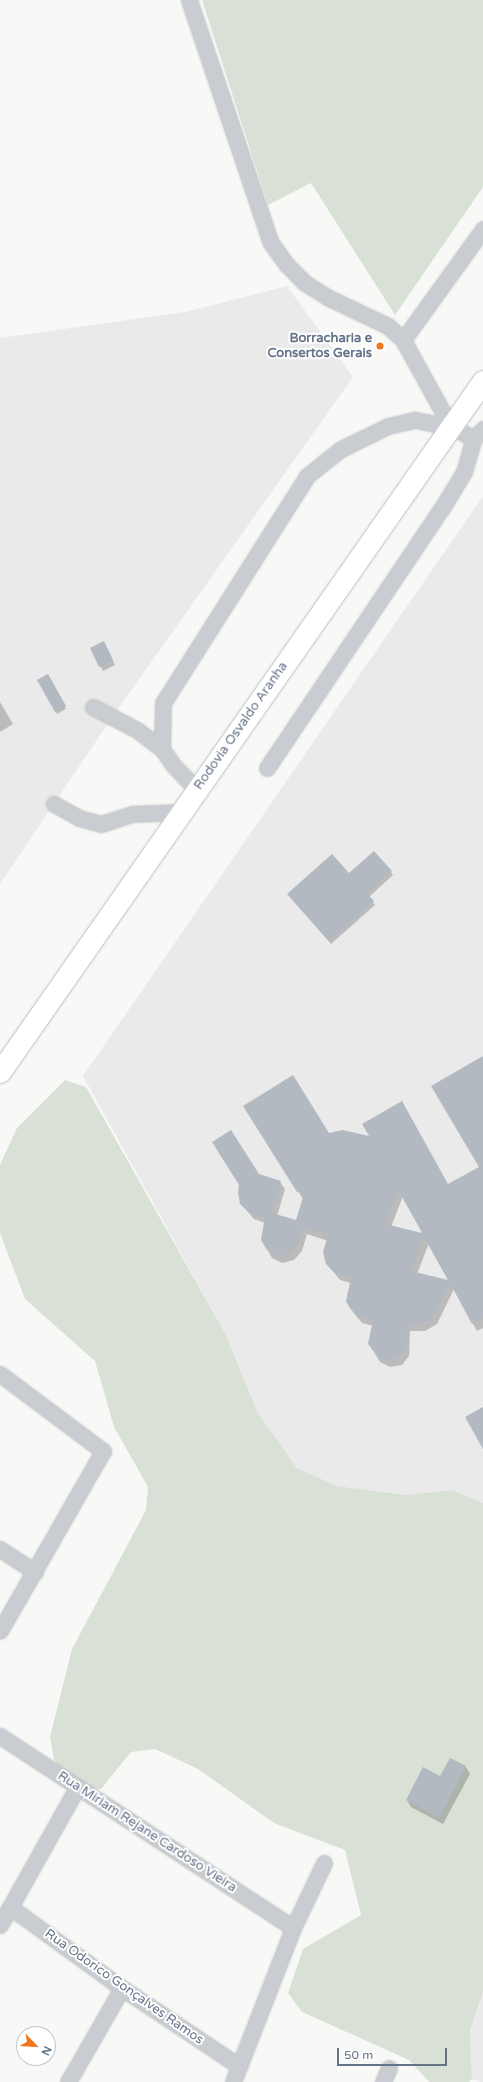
<!DOCTYPE html>
<meta charset="utf-8">
<style>
body{margin:0}
#map{position:relative;width:483px;height:2082px;overflow:hidden;background:#f8f9f6;font-family:"Varela Round",sans-serif}
div>[style]{position:absolute}
[style*='--x']{left:calc(var(--x)*1px);top:calc(var(--y)*1px);width:calc(var(--w)*1px);rotate:calc(var(--a)*1deg)}
.built>*{inset:0;background:#e9eae9}
.green>*{inset:0;background:#d9e1d7}
.shadow>*{inset:0;background:#0003}
.building>*{inset:0;background:#b3b9c1}
.roads{filter:drop-shadow(0 0 1px #bbbec2) drop-shadow(0 0 1px #bbbec2)}
.minor>*{height:15px;margin:-7.5px;padding:0 7.5px;transform-origin:7.5px;border-radius:7.5px;background:#c9ccd0}
.highway>*{height:21px;margin:-10.5px;padding:0 10.5px;transform-origin:10.5px;border-radius:10.5px;background:#fff}
.dots>*{width:11px;height:11px;translate:-50% -50%;box-sizing:border-box;border:2px solid #fff;border-radius:50%}
span{translate:-50% -50%;white-space:nowrap;text-align:center;line-height:1.15;-webkit-text-stroke:4px #fff;paint-order:stroke}
.poi-label{font-size:13px;color:#65738a;font-weight:700}
.right{translate:-100% -50%;text-align:right}
.street-label{font-size:13px;color:#65738a}
.north{position:absolute;left:16px;top:2026px;width:40px;height:40px;box-sizing:border-box;background:#fff;border:1px solid #c1c7d0;border-radius:50%;rotate:115deg;font-size:11px;font-weight:700;line-height:16px;text-align:center;color:#65738a}
.north::after{content:'';display:block;margin:auto;width:14px;height:18px;background:#f2761d;clip-path:polygon(50% 0,100% 100%,50% 72%,0 100%)}
.scale{position:absolute;left:337px;top:2048px;width:110px;height:18px;box-sizing:border-box;border:2px solid #65738a;border-top:0;padding-left:5px;font-size:12px;line-height:14px;white-space:nowrap;color:#65738a;-webkit-text-stroke:3px #fff;paint-order:stroke}
</style>
<div id="map">
<div class="built">
<i style="clip-path:polygon(287px 286px,353px 377px,113px 716px,0 884px,0 338px,185px 312px)"></i>
<i style="clip-path:polygon(483px 496px,483px 1503px,452px 1490px,406px 1495px,337px 1486px,297px 1468px,258px 1413px,225px 1333px,83px 1076px)"></i>
<i style="clip-path:polygon(483px 1992px,483px 2082px,481px 2082px,472px 2079px,470px 2031px)"></i>
</div>
<div class="green">
<i style="clip-path:polygon(202px 0,483px 0,483px 187px,395px 315px,311px 183px,268px 205px)"></i>
<i style="clip-path:polygon(65px 1080px,86px 1087px,225px 1333px,258px 1413px,297px 1468px,337px 1486px,406px 1495px,452px 1490px,483px 1503px,483px 1992px,470px 2031px,472px 2079px,469px 2082px,429px 2082px,409px 2060px,302px 2012px,288px 1993px,303px 1949px,361px 1915px,345px 1850px,274px 1823px,198px 1769px,155px 1749px,131px 1752px,101px 1789px,77px 1788px,54px 1760px,50px 1737px,72px 1649px,146px 1510px,148px 1487px,114px 1427px,95px 1361px,25px 1299px,0 1233px,0 1165px,17px 1128px)"></i>
</div>
<div class="shadow">
<i style="clip-path:polygon(106px 647px,115px 665px,103px 671px,100px 666px)"></i>
<i style="clip-path:polygon(48px 675px,66px 709px,57px 714px,39px 680px)"></i>
<i style="clip-path:polygon(0 702px,13px 724px,0 732px)"></i>
<i style="clip-path:polygon(391px 872px,393px 875px,369px 897px,375px 905px,331px 944px,290px 897px,349px 875px)"></i>
<i style="clip-path:polygon(evenodd,483px 1058px,483px 1328px,477px 1331px,454px 1289px,437px 1324px,425px 1331px,410px 1331px,409px 1356px,402px 1365px,390px 1367px,380px 1362px,369px 1344px,373px 1326px,362px 1323px,349px 1307px,347px 1295px,351px 1283px,340px 1280px,327px 1264px,328px 1241px,307px 1234px,302px 1251px,294px 1260px,282px 1263px,272px 1258px,262px 1240px,265px 1223px,254px 1219px,241px 1204px,259px 1175px,280px 1182px,285px 1189px,277px 1216px,297px 1221px,303px 1199px,249px 1114px,328px 1134px,448px 1185px,481px 1167px,483px 1058px,403px 1196px,424px 1234px,391px 1227px,403px 1196px,483px 1058px,429px 1243px,450px 1282px,417px 1274px,429px 1243px)"></i>
<i style="clip-path:polygon(450px 1759px,466px 1767px,470px 1774px,443px 1824px,411px 1807px,407px 1800px,441px 1777px)"></i>
</div>
<div class="building">
<i style="clip-path:polygon(104px 641px,113px 660px,99px 667px,90px 648px)"></i>
<i style="clip-path:polygon(48px 674px,66px 706px,55px 712px,37px 680px)"></i>
<i style="clip-path:polygon(374px 851px,392px 871px,367px 893px,374px 901px,329px 941px,287px 894px,332px 854px,349px 873px)"></i>
<i style="clip-path:polygon(evenodd,483px 1056px,483px 1318px,472px 1324px,450px 1283px,433px 1317px,421px 1324px,407px 1324px,407px 1343px,402px 1354px,392px 1360px,380px 1358px,368px 1344px,373px 1320px,357px 1316px,346px 1302px,351px 1278px,335px 1273px,326px 1264px,323px 1252px,328px 1235px,303px 1227px,298px 1244px,290px 1253px,278px 1256px,267px 1250px,261px 1240px,265px 1217px,249px 1212px,240px 1204px,238px 1192px,239px 1185px,212px 1142px,231px 1130px,259px 1174px,281px 1181px,272px 1213px,296px 1220px,304px 1194px,297px 1192px,243px 1106px,293px 1075px,329px 1133px,343px 1130px,369px 1136px,362px 1124px,402px 1101px,448px 1184px,479px 1167px,431px 1086px,483px 1056px,398px 1190px,419px 1227px,422px 1233px,385px 1224px,398px 1190px,483px 1056px,424px 1237px,444px 1273px,448px 1280px,411px 1271px,424px 1237px)"></i>
<i style="clip-path:polygon(483px 1407px,483px 1449px,465px 1417px)"></i>
<i style="clip-path:polygon(450px 1758px,466px 1766px,439px 1818px,406px 1800px,423px 1767px,440px 1776px)"></i>
</div>
<div class="roads">
<div class="minor">
<i style="--x:189;--y:0;--w:256;--a:71.4"></i>
<i style="--x:271;--y:243;--w:27;--a:54"></i>
<i style="--x:287;--y:265;--w:25;--a:45"></i>
<i style="--x:305;--y:283;--w:28;--a:32"></i>
<i style="--x:329;--y:298;--w:65;--a:25.4"></i>
<i style="--x:388;--y:326;--w:21;--a:43"></i>
<i style="--x:403;--y:340;--w:99;--a:61.1"></i>
<i style="--x:403;--y:340;--w:137;--a:-54.2"></i>
<i style="--x:93;--y:707;--w:50;--a:27.6"></i>
<i style="--x:137;--y:730;--w:31;--a:37"></i>
<i style="--x:162;--y:749;--w:19;--a:55"></i>
<i style="--x:173;--y:765;--w:33;--a:46"></i>
<i style="--x:162;--y:749;--w:46;--a:-88.8"></i>
<i style="--x:163;--y:703;--w:269;--a:-57.6"></i>
<i style="--x:307;--y:476;--w:43;--a:-38.5"></i>
<i style="--x:341;--y:449;--w:52;--a:-26.1"></i>
<i style="--x:388;--y:426;--w:28;--a:-13"></i>
<i style="--x:415;--y:420;--w:37;--a:11"></i>
<i style="--x:451;--y:427;--w:25;--a:26"></i>
<i style="--x:267;--y:768;--w:313;--a:-56.1"></i>
<i style="--x:442;--y:508;--w:42;--a:-58.6"></i>
<i style="--x:464;--y:472;--w:35;--a:-74"></i>
<i style="--x:474;--y:438;--w:13;--a:-45"></i>
<i style="--x:54;--y:804;--w:29;--a:29"></i>
<i style="--x:79;--y:818;--w:23;--a:15"></i>
<i style="--x:101;--y:824;--w:33;--a:-18"></i>
<i style="--x:132;--y:814;--w:48;--a:-2.4"></i>
<i style="--x:0;--y:1374;--w:129;--a:36.8"></i>
<i style="--x:103;--y:1451;--w:207;--a:119.8"></i>
<i style="--x:0;--y:1549;--w:42;--a:33.3"></i>
<i style="--x:0;--y:1736;--w:350;--a:33.2"></i>
<i style="--x:10;--y:1907;--w:138;--a:35.9"></i>
<i style="--x:122;--y:1988;--w:141;--a:33.7"></i>
<i style="--x:0;--y:1925;--w:157;--a:-60.7"></i>
<i style="--x:68;--y:2082;--w:108;--a:-60.1"></i>
<i style="--x:233;--y:2082;--w:165;--a:-68.7"></i>
<i style="--x:293;--y:1928;--w:72;--a:-64.5"></i>
<i style="--x:383;--y:2082;--w:15;--a:-67"></i>
</div>
<div class="highway">
<i style="--x:0;--y:1072;--w:843;--a:-55.05"></i>
</div>
</div>
<div class="dots">
<i style="left:380px;top:346px;background:#f2761d"></i>
</div>
<div class="poi-label">
<span class="right" style="left:372px;top:346px">Borracharia e<br>Consertos Gerais</span>
</div>
<div class="street-label">
<span style="left:241px;top:726px;rotate:-55deg">Rodovia Osvaldo Aranha</span>
<span style="left:147px;top:1832px;rotate:33deg">Rua Miriam Rejane Cardoso Vieira</span>
<span style="left:124px;top:1987px;rotate:35deg">Rua Odorico Gonçalves Ramos</span>
</div>
<div class="north">N</div>
<div class="scale">50 m</div>
</div>
